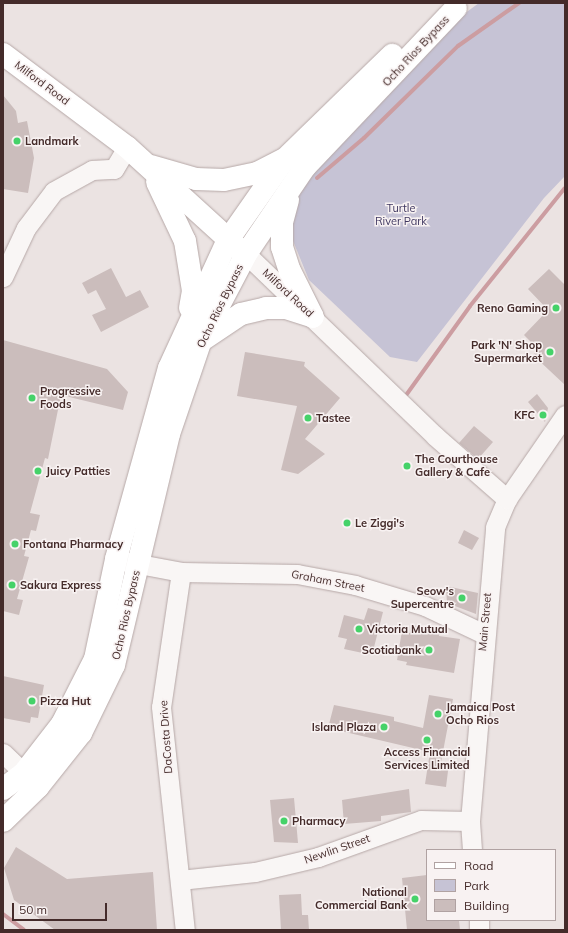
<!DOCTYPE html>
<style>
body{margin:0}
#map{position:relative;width:568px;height:933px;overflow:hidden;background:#ebe3e2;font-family:Mulish,sans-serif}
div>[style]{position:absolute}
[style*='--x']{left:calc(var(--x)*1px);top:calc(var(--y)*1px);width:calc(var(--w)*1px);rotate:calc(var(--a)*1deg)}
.green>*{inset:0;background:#c6c3d5}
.stream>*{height:4px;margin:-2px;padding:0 2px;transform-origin:2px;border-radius:2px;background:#cc9da1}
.building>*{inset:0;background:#cbbdbc}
.roads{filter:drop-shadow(0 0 1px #b6a8a7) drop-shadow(0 0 1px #b6a8a7)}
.minor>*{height:19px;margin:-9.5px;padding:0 9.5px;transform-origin:9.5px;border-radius:9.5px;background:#f9f6f5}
.major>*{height:22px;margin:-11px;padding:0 11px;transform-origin:11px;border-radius:11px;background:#fff}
.dots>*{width:11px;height:11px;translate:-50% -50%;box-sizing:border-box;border:2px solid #f8f2f2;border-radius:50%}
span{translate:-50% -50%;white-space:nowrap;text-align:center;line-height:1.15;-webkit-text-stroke:3px #f8f2f2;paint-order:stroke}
.street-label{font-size:11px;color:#442b2a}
.poi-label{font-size:11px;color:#442b2a;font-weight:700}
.left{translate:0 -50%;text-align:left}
.right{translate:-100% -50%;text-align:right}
.park-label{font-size:11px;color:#3f3760}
.frame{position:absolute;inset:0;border:4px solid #442b2a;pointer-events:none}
.legend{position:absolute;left:426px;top:849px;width:130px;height:72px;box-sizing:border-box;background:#f8f2f2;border:1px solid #b0a2a2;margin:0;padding:5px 7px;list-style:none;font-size:12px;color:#442b2a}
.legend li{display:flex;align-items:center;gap:8px;height:20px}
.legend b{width:20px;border:1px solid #b0a2a2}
.scale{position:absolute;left:12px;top:903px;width:95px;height:18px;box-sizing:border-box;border:2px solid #442b2a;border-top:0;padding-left:5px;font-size:12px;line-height:14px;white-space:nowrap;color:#442b2a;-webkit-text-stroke:3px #f8f2f2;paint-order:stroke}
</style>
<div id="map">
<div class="green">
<i style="clip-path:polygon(479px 3px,565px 3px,565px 176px,544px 198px,417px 362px,390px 357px,309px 280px,291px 236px,294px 195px,427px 41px)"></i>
</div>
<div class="stream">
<i style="--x:317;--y:178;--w:62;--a:-40.4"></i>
<i style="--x:364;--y:138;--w:132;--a:-44.4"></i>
<i style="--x:458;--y:46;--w:75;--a:-35.2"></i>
<i style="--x:404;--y:398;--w:113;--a:-54.3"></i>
<i style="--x:470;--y:306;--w:151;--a:-51.2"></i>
<i style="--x:3;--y:914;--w:26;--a:37"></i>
</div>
<div class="building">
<i style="clip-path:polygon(3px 95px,16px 111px,18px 123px,27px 121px,34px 158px,28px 193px,3px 189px)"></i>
<i style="clip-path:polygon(111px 268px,126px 297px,140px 290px,149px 307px,101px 332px,92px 315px,106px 309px,96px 290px,88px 294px,82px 283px)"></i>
<i style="clip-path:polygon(549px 269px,565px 285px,565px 385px,533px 355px,538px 349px,524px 335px,548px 310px,528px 289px)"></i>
<i style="clip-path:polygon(3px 340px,107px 369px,128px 392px,123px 410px,61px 395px,48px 459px,45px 458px,30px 513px,40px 515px,36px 531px,31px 530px,24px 556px,29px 557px,17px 599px,23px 600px,19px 615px,3px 611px)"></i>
<i style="clip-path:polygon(245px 352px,305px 362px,304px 366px,340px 398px,305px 439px,325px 454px,298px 474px,281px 470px,297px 406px,237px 396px)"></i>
<i style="clip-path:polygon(537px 394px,548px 408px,545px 422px,528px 402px)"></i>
<i style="clip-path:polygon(474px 426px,493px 442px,478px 459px,459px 443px)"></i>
<i style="clip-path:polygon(464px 530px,479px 538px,472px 550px,458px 543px)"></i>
<i style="clip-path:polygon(446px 586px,478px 593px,476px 614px,447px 603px)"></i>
<i style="clip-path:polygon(368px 608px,383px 612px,372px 655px,344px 649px,347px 639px,338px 637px,344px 615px,364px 620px)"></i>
<i style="clip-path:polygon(411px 625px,440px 630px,439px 636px,460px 639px,454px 673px,406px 665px,407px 662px,397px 660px,402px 631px,410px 633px)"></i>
<i style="clip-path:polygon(3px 676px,44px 685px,38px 718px,31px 717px,30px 723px,3px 718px)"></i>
<i style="clip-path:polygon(429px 695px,453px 699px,441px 762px,449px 763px,446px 787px,425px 784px,430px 752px,328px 728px,334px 705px,394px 717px,394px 721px,423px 728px)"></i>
<i style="clip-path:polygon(409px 789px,411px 812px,381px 816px,381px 821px,344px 824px,342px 800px)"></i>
<i style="clip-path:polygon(294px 798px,298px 843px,274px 842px,270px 800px)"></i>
<i style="clip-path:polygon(16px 847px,67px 879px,153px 872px,157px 930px,55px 930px,14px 900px,4px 868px)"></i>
<i style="clip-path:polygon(427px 875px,427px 920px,459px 920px,460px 930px,407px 930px,402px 878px)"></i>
<i style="clip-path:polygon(301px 894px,302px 915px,308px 915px,309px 930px,281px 930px,279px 895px)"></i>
</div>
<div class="roads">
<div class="minor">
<i style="--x:246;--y:254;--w:262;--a:43.9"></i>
<i style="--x:435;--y:436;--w:96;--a:41.2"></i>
<i style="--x:3;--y:277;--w:54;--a:-64.9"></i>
<i style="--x:26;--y:228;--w:46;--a:-52.9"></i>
<i style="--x:54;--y:191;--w:43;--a:-28.9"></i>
<i style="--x:92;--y:170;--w:22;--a:-3"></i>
<i style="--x:114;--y:169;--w:26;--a:-59"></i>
<i style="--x:123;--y:561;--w:59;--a:10.7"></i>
<i style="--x:181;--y:572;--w:116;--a:1"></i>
<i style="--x:297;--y:574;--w:59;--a:10.7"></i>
<i style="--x:355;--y:585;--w:73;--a:16.7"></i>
<i style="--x:425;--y:606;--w:65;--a:25.4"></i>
<i style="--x:181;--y:572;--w:136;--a:98.4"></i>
<i style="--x:161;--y:707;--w:224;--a:83.9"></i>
<i style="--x:3;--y:753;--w:29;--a:44"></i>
<i style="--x:472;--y:850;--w:29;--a:-94"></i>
<i style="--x:470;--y:821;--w:295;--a:-85.1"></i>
<i style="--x:495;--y:527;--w:30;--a:-67"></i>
<i style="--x:507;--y:499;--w:102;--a:-55.4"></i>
<i style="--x:180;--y:880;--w:75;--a:-6.1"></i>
<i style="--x:255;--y:872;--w:65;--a:-13.4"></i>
<i style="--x:318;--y:857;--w:109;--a:-19.8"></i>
<i style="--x:421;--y:820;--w:49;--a:1.2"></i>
<i style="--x:479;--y:920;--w:10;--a:90"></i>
</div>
<div class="major">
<i style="--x:3;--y:54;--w:155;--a:36.9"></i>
<i style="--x:127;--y:147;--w:151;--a:42.3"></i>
<i style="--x:151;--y:166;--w:47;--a:16.1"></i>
<i style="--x:196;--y:179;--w:28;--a:2"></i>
<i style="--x:224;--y:180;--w:34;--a:-12"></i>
<i style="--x:257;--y:173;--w:29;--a:-27"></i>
<i style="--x:157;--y:182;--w:65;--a:64.6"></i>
<i style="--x:185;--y:241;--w:51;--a:80.9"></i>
<i style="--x:193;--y:291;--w:17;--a:100"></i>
<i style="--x:288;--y:200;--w:23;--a:105"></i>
<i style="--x:282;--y:222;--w:25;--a:90"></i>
<i style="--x:282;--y:247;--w:25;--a:72"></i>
<i style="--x:290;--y:271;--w:51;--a:63.4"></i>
<i style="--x:202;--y:340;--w:47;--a:-33.7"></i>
<i style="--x:241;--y:314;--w:26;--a:-13"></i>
<i style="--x:266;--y:308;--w:20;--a:0"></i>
<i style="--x:286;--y:308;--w:28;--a:18"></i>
<i style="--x:3;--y:789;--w:26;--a:-37"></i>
<i style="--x:24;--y:773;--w:62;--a:-52.2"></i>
<i style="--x:62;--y:724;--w:73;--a:-63.1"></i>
<i style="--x:95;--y:659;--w:102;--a:-78.1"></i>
<i style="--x:116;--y:559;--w:198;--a:-74.5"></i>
<i style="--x:169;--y:368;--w:141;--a:-65.3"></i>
<i style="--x:228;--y:240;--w:98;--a:-55"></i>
<i style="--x:284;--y:160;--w:151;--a:-44.2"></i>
<i style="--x:3;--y:821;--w:49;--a:-44.2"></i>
<i style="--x:38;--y:787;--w:69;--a:-51.5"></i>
<i style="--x:81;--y:733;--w:76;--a:-64.1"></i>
<i style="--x:114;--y:665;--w:237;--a:-76.6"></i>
<i style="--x:169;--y:434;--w:99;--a:-71.2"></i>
<i style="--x:201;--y:340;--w:97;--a:-62.4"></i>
<i style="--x:246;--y:254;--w:105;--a:-55.9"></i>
<i style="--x:305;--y:167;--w:219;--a:-46.5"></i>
</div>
</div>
<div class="dots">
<i style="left:17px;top:141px;background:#45d269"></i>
<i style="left:556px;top:308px;background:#45d269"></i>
<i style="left:550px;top:352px;background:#45d269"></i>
<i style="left:32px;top:398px;background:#45d269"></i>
<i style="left:543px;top:415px;background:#45d269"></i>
<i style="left:308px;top:418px;background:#45d269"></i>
<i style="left:407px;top:466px;background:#45d269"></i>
<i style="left:38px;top:471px;background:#45d269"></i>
<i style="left:347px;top:523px;background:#45d269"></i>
<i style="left:15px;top:544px;background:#45d269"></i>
<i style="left:12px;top:585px;background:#45d269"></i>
<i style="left:462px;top:598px;background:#45d269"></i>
<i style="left:359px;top:629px;background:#45d269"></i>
<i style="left:429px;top:650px;background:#45d269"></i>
<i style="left:32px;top:701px;background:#45d269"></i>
<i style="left:438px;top:714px;background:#45d269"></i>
<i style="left:384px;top:727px;background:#45d269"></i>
<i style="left:427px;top:740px;background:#45d269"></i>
<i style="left:284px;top:821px;background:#45d269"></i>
<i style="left:415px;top:899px;background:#45d269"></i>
</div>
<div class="street-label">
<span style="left:416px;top:51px;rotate:-47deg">Ocho Rios Bypass</span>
<span style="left:42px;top:83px;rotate:37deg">Milford Road</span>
<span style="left:288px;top:293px;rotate:43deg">Milford Road</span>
<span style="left:220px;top:306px;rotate:-64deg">Ocho Rios Bypass</span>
<span style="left:328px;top:581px;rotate:11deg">Graham Street</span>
<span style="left:126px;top:615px;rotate:-77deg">Ocho Rios Bypass</span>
<span style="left:485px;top:622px;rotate:-85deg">Main Street</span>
<span style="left:166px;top:737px;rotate:-94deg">DaCosta Drive</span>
<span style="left:337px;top:849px;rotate:-19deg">Newlin Street</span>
</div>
<div class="poi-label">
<span class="left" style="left:25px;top:141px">Landmark</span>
<span class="right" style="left:548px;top:308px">Reno Gaming</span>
<span class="right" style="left:542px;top:352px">Park 'N' Shop<br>Supermarket</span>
<span class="left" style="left:40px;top:398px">Progressive<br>Foods</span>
<span class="right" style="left:535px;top:415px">KFC</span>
<span class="left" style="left:316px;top:418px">Tastee</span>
<span class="left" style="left:415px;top:466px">The Courthouse<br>Gallery &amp; Cafe</span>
<span class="left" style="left:46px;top:471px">Juicy Patties</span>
<span class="left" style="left:355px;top:523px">Le Ziggi's</span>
<span class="left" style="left:23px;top:544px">Fontana Pharmacy</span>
<span class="left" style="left:20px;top:585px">Sakura Express</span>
<span class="right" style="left:454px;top:598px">Seow's<br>Supercentre</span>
<span class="left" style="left:367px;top:629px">Victoria Mutual</span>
<span class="right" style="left:421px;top:650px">Scotiabank</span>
<span class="left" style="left:40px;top:701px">Pizza Hut</span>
<span class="left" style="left:446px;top:714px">Jamaica Post<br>Ocho Rios</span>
<span class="right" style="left:376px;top:727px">Island Plaza</span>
<span style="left:427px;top:759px">Access Financial<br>Services Limited</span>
<span class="left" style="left:292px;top:821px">Pharmacy</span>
<span class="right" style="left:407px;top:899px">National<br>Commercial Bank</span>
</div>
<div class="park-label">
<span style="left:401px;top:215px">Turtle<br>River Park</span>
</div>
<div class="frame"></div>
<ul class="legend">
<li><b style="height:5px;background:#fff"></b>Road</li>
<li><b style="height:11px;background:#c6c3d5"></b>Park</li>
<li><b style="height:11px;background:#cbbdbc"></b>Building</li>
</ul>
<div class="scale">50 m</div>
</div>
